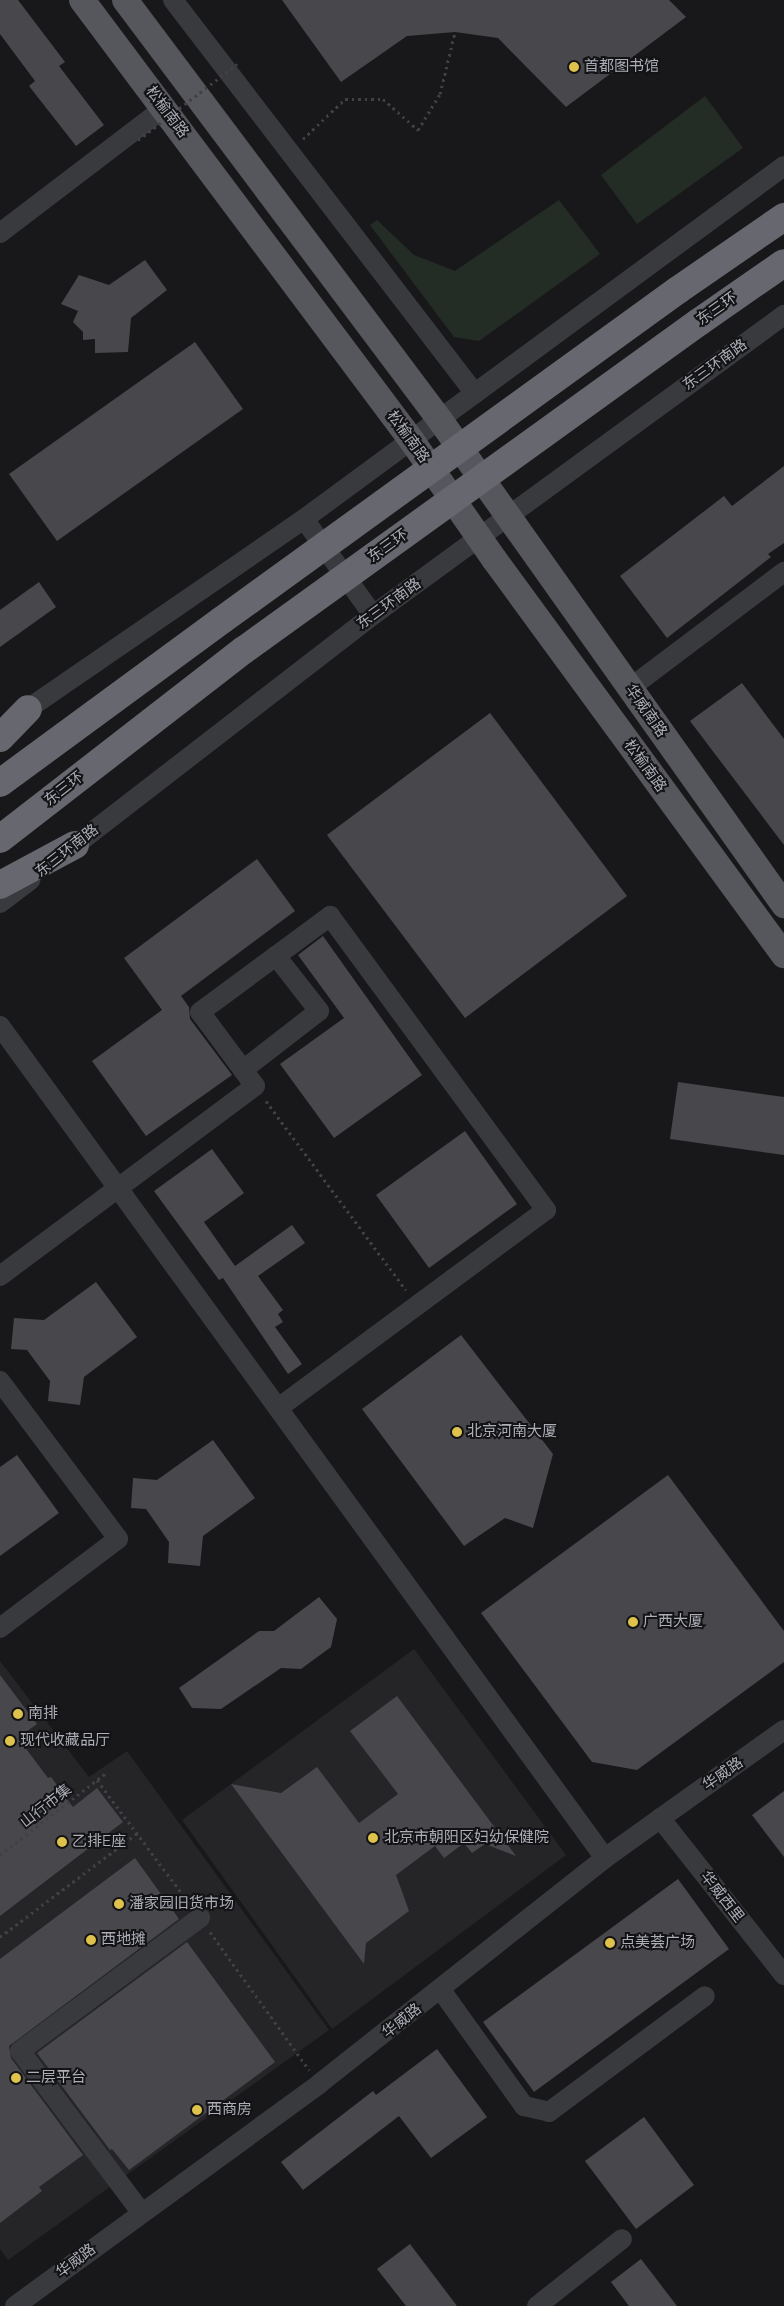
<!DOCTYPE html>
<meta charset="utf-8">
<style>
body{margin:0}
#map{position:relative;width:784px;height:2306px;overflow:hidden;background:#18181a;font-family:Raleway,"Noto Sans SC",sans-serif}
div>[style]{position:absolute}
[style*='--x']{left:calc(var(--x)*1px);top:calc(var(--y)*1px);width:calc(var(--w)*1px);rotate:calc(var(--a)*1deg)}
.built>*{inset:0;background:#252427}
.green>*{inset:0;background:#242c26}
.building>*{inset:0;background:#48484c}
.path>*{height:3px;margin-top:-1.5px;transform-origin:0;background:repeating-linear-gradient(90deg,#404045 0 2.5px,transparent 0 6.5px)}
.minor>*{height:20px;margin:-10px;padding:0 10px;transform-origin:10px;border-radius:10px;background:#393a3e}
.major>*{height:26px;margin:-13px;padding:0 13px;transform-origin:13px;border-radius:13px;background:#56565d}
.highway>*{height:28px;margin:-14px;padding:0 14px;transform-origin:14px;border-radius:14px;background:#66676f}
.path-bridge>*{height:3px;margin-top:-1.5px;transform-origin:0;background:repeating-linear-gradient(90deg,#404045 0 2.5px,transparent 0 6.5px)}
.highway-bridge>*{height:28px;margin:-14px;padding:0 14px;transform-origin:14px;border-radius:14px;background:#66676f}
.dots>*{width:14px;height:14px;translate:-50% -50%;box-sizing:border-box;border:2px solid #131315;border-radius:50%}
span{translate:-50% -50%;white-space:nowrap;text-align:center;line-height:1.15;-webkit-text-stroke:4px #131315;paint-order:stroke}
.poi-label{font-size:15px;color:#acaeb8}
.left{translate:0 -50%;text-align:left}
.street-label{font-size:15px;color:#acaeb8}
</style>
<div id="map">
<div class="built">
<i style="clip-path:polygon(414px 1649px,566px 1855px,332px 2029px,182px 1820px)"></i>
<i style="clip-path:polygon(0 1661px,89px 1777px,127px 1751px,329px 2030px,8px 2260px,0 2249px)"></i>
</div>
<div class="green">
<i style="clip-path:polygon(705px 96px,743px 148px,637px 224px,601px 175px)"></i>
<i style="clip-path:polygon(559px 200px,600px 254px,479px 341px,454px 337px,370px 225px,377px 220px,414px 255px,455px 271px)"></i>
</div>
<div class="building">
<i style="clip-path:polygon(0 0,18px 0,65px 62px,59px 66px,104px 125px,76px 146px,29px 86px,35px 81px,0 34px)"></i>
<i style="clip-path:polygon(282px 0,669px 0,686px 17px,566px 107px,498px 38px,455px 32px,407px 36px,341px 82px)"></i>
<i style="clip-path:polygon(145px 260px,167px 290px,131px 318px,128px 352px,95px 353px,95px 339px,83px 340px,83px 332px,73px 322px,78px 311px,61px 304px,79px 275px,109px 285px)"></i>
<i style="clip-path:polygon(195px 342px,243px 409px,57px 541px,9px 474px)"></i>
<i style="clip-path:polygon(784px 466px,784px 543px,768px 554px,771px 557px,667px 638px,620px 576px,724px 496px,732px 506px)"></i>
<i style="clip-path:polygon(39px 582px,56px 607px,0 647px,0 610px)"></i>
<i style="clip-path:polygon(742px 683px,784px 739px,784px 845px,690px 721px)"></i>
<i style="clip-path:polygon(490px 713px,627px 896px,465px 1018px,327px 835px)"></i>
<i style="clip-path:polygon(257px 859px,295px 911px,181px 996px,189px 1007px,190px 1019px,232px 1075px,146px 1136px,92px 1061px,162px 1010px,124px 958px)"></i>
<i style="clip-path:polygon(323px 936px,422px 1075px,334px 1138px,280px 1064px,344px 1018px,298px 955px)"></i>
<i style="clip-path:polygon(678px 1082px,784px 1097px,784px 1155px,670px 1139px)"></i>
<i style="clip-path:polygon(465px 1131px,517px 1204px,429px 1268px,376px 1195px)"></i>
<i style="clip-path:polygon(212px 1149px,244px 1193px,204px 1222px,235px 1266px,292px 1225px,305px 1243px,258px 1276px,283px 1310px,278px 1314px,283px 1322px,275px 1327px,302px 1364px,288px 1374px,223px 1278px,219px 1280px,154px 1191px)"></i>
<i style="clip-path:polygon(96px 1282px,137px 1337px,84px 1377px,80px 1405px,48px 1401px,50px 1381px,27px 1350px,11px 1349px,14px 1318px,44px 1320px)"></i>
<i style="clip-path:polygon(461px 1335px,553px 1454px,533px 1528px,505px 1518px,464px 1546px,362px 1409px)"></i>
<i style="clip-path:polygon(213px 1440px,255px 1498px,203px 1536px,200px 1566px,168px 1563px,169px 1542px,146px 1509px,131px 1508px,133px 1478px,157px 1480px)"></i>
<i style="clip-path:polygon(17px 1455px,59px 1513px,0 1556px,0 1467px)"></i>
<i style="clip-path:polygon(668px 1475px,784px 1631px,784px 1662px,637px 1770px,592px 1762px,481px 1613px)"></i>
<i style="clip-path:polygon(319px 1597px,337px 1619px,331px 1647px,301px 1669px,281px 1668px,221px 1709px,192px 1708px,179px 1688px,259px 1631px,274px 1631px)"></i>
<i style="clip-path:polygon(0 1675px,37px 1724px,18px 1738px,48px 1778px,51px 1777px,73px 1807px,97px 1788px,123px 1822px,0 1916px)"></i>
<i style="clip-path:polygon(397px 1696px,516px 1856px,485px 1844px,472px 1853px,464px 1843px,444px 1858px,435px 1846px,396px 1875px,409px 1911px,366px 1943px,364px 1964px,231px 1784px,281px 1793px,317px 1767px,359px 1823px,398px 1794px,350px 1731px)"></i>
<i style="clip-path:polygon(784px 1791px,784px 1857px,752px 1815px)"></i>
<i style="clip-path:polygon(135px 1858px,179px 1919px,9px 2046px,11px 2058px,83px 2155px,39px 2187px,42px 2191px,0 2223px,0 1959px)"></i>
<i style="clip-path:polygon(678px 1879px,729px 1949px,534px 2092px,483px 2022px)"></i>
<i style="clip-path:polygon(187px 1942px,275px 2062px,129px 2170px,112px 2149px,110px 2150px,37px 2053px)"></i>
<i style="clip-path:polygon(437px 2049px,487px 2117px,431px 2158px,399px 2116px,303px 2190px,281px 2162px,373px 2091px,376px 2095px)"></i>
<i style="clip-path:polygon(644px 2117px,694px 2185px,636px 2229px,585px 2161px)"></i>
<i style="clip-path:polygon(410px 2244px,457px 2306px,406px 2306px,377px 2269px)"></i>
<i style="clip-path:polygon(641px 2259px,677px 2306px,629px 2306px,611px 2282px)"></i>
</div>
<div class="path">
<i style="--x:303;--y:139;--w:58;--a:-43.6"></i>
<i style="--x:345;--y:99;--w:38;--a:0"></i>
<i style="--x:383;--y:99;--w:47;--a:41.5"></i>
<i style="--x:418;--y:130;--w:42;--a:-58.6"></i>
<i style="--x:440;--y:94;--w:64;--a:-76.4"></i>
<i style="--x:266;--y:1101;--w:235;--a:53.5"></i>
<i style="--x:97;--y:1780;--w:154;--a:53.2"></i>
<i style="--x:0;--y:1855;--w:134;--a:-37.7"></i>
<i style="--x:210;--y:1932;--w:170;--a:54.3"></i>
<i style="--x:0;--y:1937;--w:174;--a:-37.1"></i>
</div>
<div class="minor">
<i style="--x:173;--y:0;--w:496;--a:52.5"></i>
<i style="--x:0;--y:233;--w:206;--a:-37.3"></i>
<i style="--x:304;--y:519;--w:118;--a:54.3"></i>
<i style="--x:630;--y:688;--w:193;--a:-37"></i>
<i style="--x:16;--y:717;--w:349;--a:-34.5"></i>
<i style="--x:304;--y:519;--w:596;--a:-36.33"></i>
<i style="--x:65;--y:853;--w:389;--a:-37.7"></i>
<i style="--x:373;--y:615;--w:509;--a:-36.13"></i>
<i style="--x:0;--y:903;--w:38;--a:-37"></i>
<i style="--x:0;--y:1026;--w:1029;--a:53.98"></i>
<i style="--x:243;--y:1070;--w:96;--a:-37.8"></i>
<i style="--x:319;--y:1011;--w:70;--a:-128"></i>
<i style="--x:0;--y:1276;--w:318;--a:-36.7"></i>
<i style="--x:255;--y:1086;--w:92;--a:-126.6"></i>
<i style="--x:200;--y:1012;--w:162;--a:-36.4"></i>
<i style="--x:330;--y:916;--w:365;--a:53.7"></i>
<i style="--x:546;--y:1210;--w:333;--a:143.5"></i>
<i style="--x:0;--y:1381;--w:197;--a:53.2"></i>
<i style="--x:118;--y:1539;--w:148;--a:143"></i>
<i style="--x:660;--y:1818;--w:200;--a:51.7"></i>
<i style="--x:441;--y:1990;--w:143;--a:54.4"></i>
<i style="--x:524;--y:2106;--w:26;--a:13"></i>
<i style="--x:549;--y:2112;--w:194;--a:-36.6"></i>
<i style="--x:141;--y:2212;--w:201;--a:-126.9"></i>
<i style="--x:20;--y:2051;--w:224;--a:-36.5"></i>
<i style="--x:15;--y:2306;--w:376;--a:-36.1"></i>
<i style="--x:319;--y:2084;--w:365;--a:-38.3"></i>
<i style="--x:605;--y:1858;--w:220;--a:-35.6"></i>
<i style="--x:537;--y:2306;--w:108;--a:-38.2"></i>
</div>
<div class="major">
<i style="--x:82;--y:0;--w:551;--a:53.19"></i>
<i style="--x:412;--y:441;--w:144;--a:55.2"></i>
<i style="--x:494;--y:559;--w:491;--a:53.8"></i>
<i style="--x:125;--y:0;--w:525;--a:53.13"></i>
<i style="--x:440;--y:420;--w:595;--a:54.65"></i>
</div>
<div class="highway">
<i style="--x:678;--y:290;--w:129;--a:-34.6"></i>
<i style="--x:699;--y:322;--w:103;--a:-34.8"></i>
<i style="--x:0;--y:738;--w:40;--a:-46"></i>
<i style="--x:0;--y:783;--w:275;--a:-36.3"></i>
<i style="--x:0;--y:839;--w:309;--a:-37.8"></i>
<i style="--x:0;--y:885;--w:85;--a:-28.1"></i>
</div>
<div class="path-bridge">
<i style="--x:138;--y:140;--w:125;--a:-37.5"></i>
</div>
<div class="highway-bridge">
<i style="--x:222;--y:620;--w:563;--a:-35.89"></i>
<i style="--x:244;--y:650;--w:561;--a:-35.79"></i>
</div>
<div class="dots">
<i style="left:574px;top:67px;background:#dec24b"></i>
<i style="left:457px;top:1432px;background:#dec24b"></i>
<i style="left:633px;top:1622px;background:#dec24b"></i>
<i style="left:18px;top:1714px;background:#dec24b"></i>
<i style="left:10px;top:1741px;background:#dec24b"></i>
<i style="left:373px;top:1838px;background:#dec24b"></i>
<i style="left:62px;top:1842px;background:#dec24b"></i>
<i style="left:119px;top:1904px;background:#dec24b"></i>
<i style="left:91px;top:1940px;background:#dec24b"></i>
<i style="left:610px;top:1943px;background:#dec24b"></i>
<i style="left:16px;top:2078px;background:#dec24b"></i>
<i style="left:197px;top:2110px;background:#dec24b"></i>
</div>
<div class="poi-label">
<span class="left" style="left:584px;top:67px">首都图书馆</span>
<span class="left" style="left:467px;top:1432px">北京河南大厦</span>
<span class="left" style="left:643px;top:1622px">广西大厦</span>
<span class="left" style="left:28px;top:1714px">南排</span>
<span class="left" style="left:20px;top:1741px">现代收藏品厅</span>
<span class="left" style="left:384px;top:1838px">北京市朝阳区妇幼保健院</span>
<span class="left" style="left:72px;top:1842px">乙排E座</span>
<span class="left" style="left:129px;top:1904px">潘家园旧货市场</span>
<span class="left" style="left:101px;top:1940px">西地摊</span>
<span class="left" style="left:620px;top:1943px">点美荟广场</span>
<span class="left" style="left:26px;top:2078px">二层平台</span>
<span class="left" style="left:207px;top:2110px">西商房</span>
</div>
<div class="street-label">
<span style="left:167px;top:112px;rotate:53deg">松榆南路</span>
<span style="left:717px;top:309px;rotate:-35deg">东三环</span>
<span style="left:715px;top:365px;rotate:-36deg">东三环南路</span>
<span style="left:408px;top:437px;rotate:54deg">松榆南路</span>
<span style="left:388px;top:546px;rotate:-36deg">东三环</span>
<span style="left:389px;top:604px;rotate:-36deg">东三环南路</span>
<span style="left:646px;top:711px;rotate:55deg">华威南路</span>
<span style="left:645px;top:766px;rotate:54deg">松榆南路</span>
<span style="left:64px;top:789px;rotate:-38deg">东三环</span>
<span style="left:67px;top:851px;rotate:-38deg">东三环南路</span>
<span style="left:723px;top:1774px;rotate:-35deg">华威路</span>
<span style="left:46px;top:1806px;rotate:-38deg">山行市集</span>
<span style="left:722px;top:1897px;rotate:52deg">华威西里</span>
<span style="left:402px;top:2021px;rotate:-38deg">华威路</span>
<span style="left:76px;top:2261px;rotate:-37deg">华威路</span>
</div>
</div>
